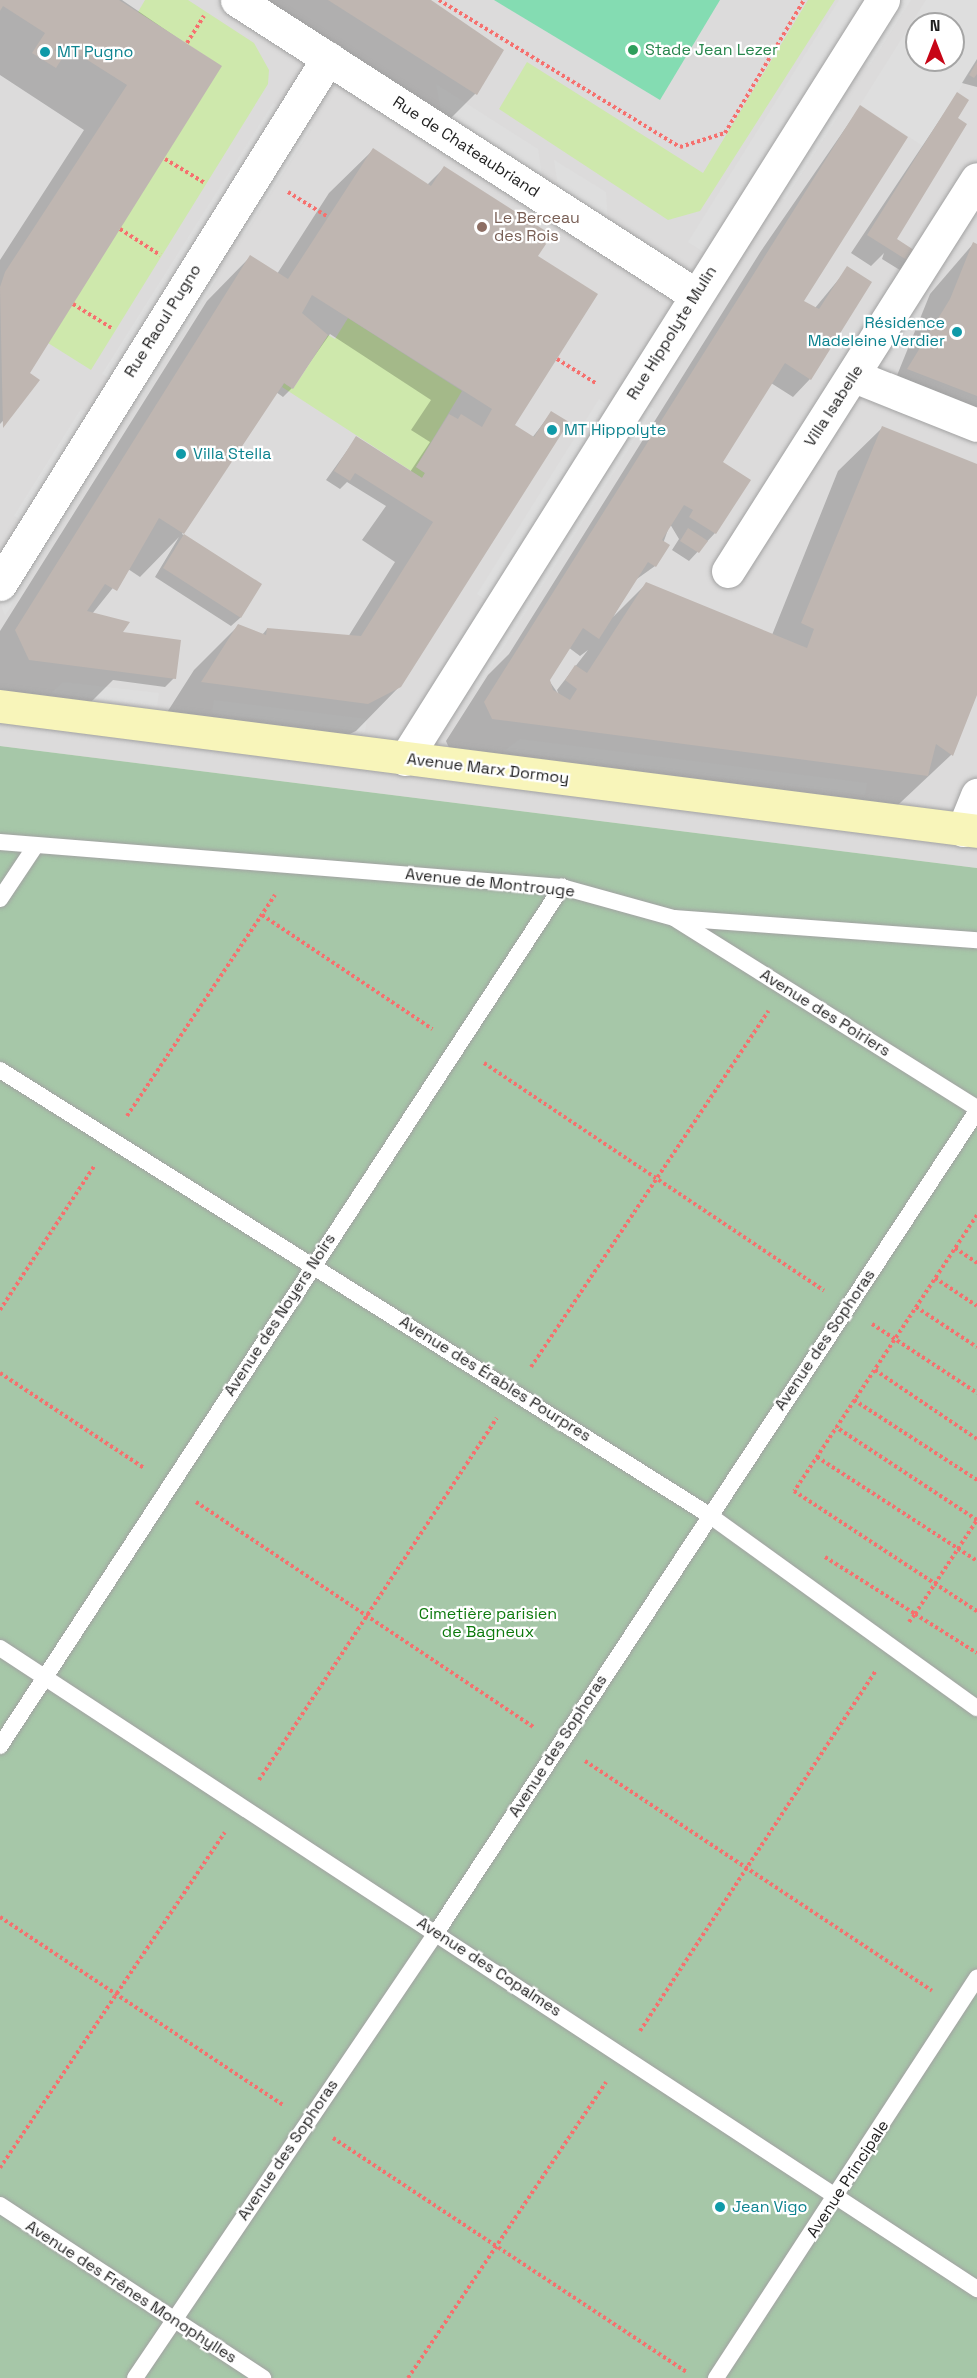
<!DOCTYPE html>
<meta charset="utf-8">
<style>
body{margin:0}
#map{position:relative;width:977px;height:2378px;overflow:hidden;background:#efeae4;font-family:"Space Grotesk",sans-serif}
div>[style]{position:absolute}
[style*='--x']{left:calc(var(--x)*1px);top:calc(var(--y)*1px);width:calc(var(--w)*1px);rotate:calc(var(--a)*1deg)}
.residential>*{inset:0;background:#dcdbdb}
.grass>*{inset:0;background:#cee8ac}
.cemetery>*{inset:0;background:#a6c7a8}
.pitch>*{inset:0;background:#84dcb2}
.parking>*{inset:0;background:#dedede}
.shadow>*{inset:0;background:#0003}
.building>*{inset:0;background:#bfb6b1}
.path>*{height:4px;margin-top:-2px;transform-origin:0;background:repeating-linear-gradient(90deg,#f6706e 0 3px,transparent 0 6px)}
.roads{filter:drop-shadow(0 0 2px #a2a2a2) drop-shadow(0 0 2px #a2a2a2)}
.service>*{height:16px;margin:-8px;padding:0 8px;transform-origin:8px;border-radius:8px;background:#fff}
.minor>*{height:33px;margin:-16.5px;padding:0 16.5px;transform-origin:16.5px;border-radius:16.5px;background:#fff}
.secondary>*{height:33px;margin:-16.5px;padding:0 16.5px;transform-origin:16.5px;border-radius:16.5px;background:#f8f5ba}
.dots>*{width:16px;height:16px;translate:-50% -50%;box-sizing:border-box;border:3px solid #fff;border-radius:50%}
span{translate:-50% -50%;white-space:nowrap;text-align:center;line-height:1.15;-webkit-text-stroke:4.5px #fff;paint-order:stroke}
.leisure-label{font-size:16px;color:#27864d}
.left{translate:0 -50%;text-align:left}
.culture-label{font-size:16px;color:#0d838f}
.right{translate:-100% -50%;text-align:right}
.street-label{font-size:16px;color:#1e1e1e}
.education-label{font-size:16px;color:#785e54}
.park-label{font-size:16px;color:#0f7a0e}
.north{position:absolute;left:905px;top:12px;width:60px;height:60px;box-sizing:border-box;background:#fff;border:2px solid #a5a5a5;border-radius:50%;rotate:0deg;font-size:16px;font-weight:700;line-height:24px;text-align:center;color:#1e1e1e}
.north::after{content:'';display:block;margin:auto;width:21px;height:27px;background:#c70516;clip-path:polygon(50% 0,100% 100%,50% 72%,0 100%)}
</style>
<div id="map">
<div class="residential">
<i style="clip-path:polygon(evenodd,0 0,977px 0,977px 868px,0 746px,0 0,917px 24px,953px 24px,953px 60px,917px 60px,917px 24px)"></i>
</div>
<div class="grass">
<i style="clip-path:polygon(145px 0,188px 0,254px 43px,269px 70px,268px 84px,91px 370px,48px 343px,221px 66px,138px 12px)"></i>
<i style="clip-path:polygon(808px 0,835px 0,700px 211px,668px 220px,499px 109px,527px 62px,703px 173px)"></i>
<i style="clip-path:polygon(348px 318px,462px 391px,416px 467px,425px 473px,422px 478px,282px 387px,284px 383px,293px 389px,328px 335px,335px 339px)"></i>
</div>
<div class="cemetery">
<i style="clip-path:polygon(0 746px,977px 868px,977px 2378px,0 2378px)"></i>
</div>
<div class="pitch">
<i style="clip-path:polygon(494px 0,720px 0,660px 100px)"></i>
</div>
<div class="parking">
<i style="clip-path:polygon(839px 0,869px 0,708px 255px,688px 242px)"></i>
<i style="clip-path:polygon(897px 0,911px 0,869px 67px,859px 60px)"></i>
<i style="clip-path:polygon(evenodd,926px 0,977px 0,977px 62px,923px 146px,860px 105px,926px 0,917px 24px,953px 24px,953px 60px,917px 60px,917px 24px)"></i>
<i style="clip-path:polygon(436px 84px,538px 149px,543px 181px,442px 115px)"></i>
<i style="clip-path:polygon(273px 103px,284px 110px,114px 381px,102px 374px)"></i>
<i style="clip-path:polygon(830px 105px,841px 112px,785px 200px,774px 193px)"></i>
<i style="clip-path:polygon(301px 122px,312px 127px,244px 235px,234px 230px)"></i>
<i style="clip-path:polygon(554px 160px,606px 192px,608px 225px,559px 193px)"></i>
<i style="clip-path:polygon(207px 272px,217px 279px,141px 399px,130px 392px)"></i>
<i style="clip-path:polygon(599px 399px,610px 407px,488px 601px,477px 594px)"></i>
<i style="clip-path:polygon(643px 402px,654px 409px,477px 690px,466px 683px)"></i>
<i style="clip-path:polygon(81px 409px,92px 416px,24px 522px,14px 516px)"></i>
<i style="clip-path:polygon(84px 466px,93px 473px,5px 616px,0 602px)"></i>
<i style="clip-path:polygon(63px 682px,159px 693px,157px 706px,51px 693px)"></i>
<i style="clip-path:polygon(214px 700px,367px 719px,365px 732px,212px 713px)"></i>
<i style="clip-path:polygon(520px 739px,867px 783px,865px 795px,504px 751px)"></i>
</div>
<div class="shadow">
<i style="clip-path:polygon(0 0,122px 0,220px 67px,27px 374px,28px 394px,0 424px,0 260px,84px 130px,0 75px)"></i>
<i style="clip-path:polygon(266px 0,428px 0,502px 50px,475px 94px,450px 119px)"></i>
<i style="clip-path:polygon(977px 59px,977px 87px,962px 83px)"></i>
<i style="clip-path:polygon(957px 94px,956px 118px,890px 247px,918px 254px,903px 272px,882px 259px,884px 253px,871px 266px,851px 253px)"></i>
<i style="clip-path:polygon(evenodd,860px 107px,802px 301px,815px 308px,848px 268px,870px 282px,810px 379px,793px 397px,771px 383px,721px 463px,715px 533px,689px 561px,672px 550px,679px 539px,670px 524px,655px 566px,634px 581px,613px 617px,646px 584px,772px 635px,838px 471px,882px 428px,977px 465px,977px 688px,951px 755px,883px 819px,453px 757px,446px 741px,488px 675px,509px 654px,761px 251px,860px 107px,568px 647px,580px 656px,588px 650px,557px 690px,559px 695px,548px 679px,568px 647px)"></i>
<i style="clip-path:polygon(373px 150px,427px 185px,444px 168px,536px 256px,513px 426px,532px 438px,551px 413px,400px 686px,356px 731px,323px 747px,159px 725px,194px 670px,238px 626px,262px 635px,267px 629px,348px 637px,395px 562px,362px 540px,386px 506px,347px 482px,340px 489px,326px 480px,356px 438px,410px 472px,430px 442px,411px 430px,431px 400px,330px 334px,292px 388px,283px 397px,276px 392px,182px 534px,260px 585px,240px 618px,231px 626px,155px 577px,179px 537px,140px 577px,128px 569px,92px 614px,174px 678px,165px 687px,113px 680px,78px 715px,0 705px,0 631px,207px 301px,250px 257px,277px 274px,329px 193px)"></i>
<i style="clip-path:polygon(973px 244px,977px 246px,977px 442px,885px 405px,930px 294px)"></i>
</div>
<div class="building">
<i style="clip-path:polygon(0 0,119px 0,222px 66px,30px 373px,40px 380px,3px 428px,0 287px,5px 272px,127px 85px,59px 42px,54px 50px,63px 57px,56px 68px,32px 53px,45px 33px,3px 6px,0 11px)"></i>
<i style="clip-path:polygon(328px 0,431px 0,504px 50px,477px 95px)"></i>
<i style="clip-path:polygon(977px 62px,977px 74px,974px 78px,969px 75px)"></i>
<i style="clip-path:polygon(957px 92px,969px 100px,958px 118px,967px 124px,897px 239px,920px 254px,913px 264px,867px 235px)"></i>
<i style="clip-path:polygon(860px 105px,908px 137px,804px 301px,819px 309px,847px 266px,872px 282px,811px 380px,785px 363px,723px 462px,751px 480px,716px 534px,689px 517px,693px 510px,684px 505px,662px 540px,670px 545px,656px 567px,648px 562px,599px 639px,583px 628px,550px 680px,553px 690px,570px 700px,577px 689px,565px 680px,575px 665px,587px 673px,646px 582px,807px 648px,814px 629px,801px 623px,882px 426px,977px 464px,977px 695px,953px 756px,936px 744px,928px 776px,492px 719px,484px 702px)"></i>
<i style="clip-path:polygon(373px 148px,431px 186px,444px 166px,552px 235px,538px 256px,598px 294px,515px 425px,534px 437px,551px 411px,569px 422px,401px 687px,368px 704px,201px 682px,238px 624px,266px 635px,267px 628px,361px 636px,433px 522px,355px 473px,350px 481px,334px 471px,356px 436px,422px 478px,425px 473px,416px 467px,449px 414px,458px 419px,461px 414px,482px 427px,492px 409px,312px 295px,302px 313px,328px 335px,293px 389px,284px 383px,184px 534px,262px 584px,241px 618px,163px 568px,184px 534px,159px 518px,117px 591px,105px 584px,87px 611px,130px 622px,123px 632px,181px 640px,176px 679px,29px 660px,15px 630px,250px 255px,288px 279px)"></i>
<i style="clip-path:polygon(973px 242px,977px 244px,977px 396px,907px 369px,950px 299px)"></i>
<i style="clip-path:polygon(688px 528px,708px 541px,699px 553px,680px 541px)"></i>
</div>
<div class="path">
<i style="--x:439;--y:0;--w:282;--a:31.4"></i>
<i style="--x:680;--y:147;--w:47;--a:-17.3"></i>
<i style="--x:725;--y:133;--w:155;--a:-59.3"></i>
<i style="--x:187;--y:43;--w:32;--a:-58"></i>
<i style="--x:165;--y:159;--w:47;--a:31"></i>
<i style="--x:288;--y:192;--w:47;--a:32"></i>
<i style="--x:120;--y:229;--w:48;--a:33"></i>
<i style="--x:73;--y:304;--w:47;--a:32"></i>
<i style="--x:557;--y:359;--w:47;--a:32"></i>
<i style="--x:262;--y:915;--w:205;--a:33.8"></i>
<i style="--x:484;--y:1063;--w:409;--a:33.8"></i>
<i style="--x:127;--y:1116;--w:266;--a:-56.2"></i>
<i style="--x:977;--y:1215;--w:331;--a:123.5"></i>
<i style="--x:794;--y:1491;--w:219;--a:33.3"></i>
<i style="--x:955;--y:1248;--w:27;--a:34"></i>
<i style="--x:935;--y:1278;--w:50;--a:33.7"></i>
<i style="--x:916;--y:1307;--w:73;--a:33.3"></i>
<i style="--x:0;--y:1310;--w:173;--a:-56.8"></i>
<i style="--x:872;--y:1324;--w:126;--a:33.3"></i>
<i style="--x:531;--y:1367;--w:428;--a:-56.3"></i>
<i style="--x:875;--y:1370;--w:123;--a:34.1"></i>
<i style="--x:0;--y:1373;--w:173;--a:33.4"></i>
<i style="--x:854;--y:1400;--w:147;--a:33"></i>
<i style="--x:817;--y:1457;--w:191;--a:33"></i>
<i style="--x:196;--y:1502;--w:406;--a:33.7"></i>
<i style="--x:825;--y:1557;--w:107;--a:32.3"></i>
<i style="--x:915;--y:1614;--w:113;--a:-56.6"></i>
<i style="--x:977;--y:1520;--w:169;--a:-146.6"></i>
<i style="--x:909;--y:1622;--w:10;--a:-53"></i>
<i style="--x:915;--y:1614;--w:73;--a:32.2"></i>
<i style="--x:585;--y:1761;--w:416;--a:33.5"></i>
<i style="--x:259;--y:1780;--w:433;--a:-56.7"></i>
<i style="--x:0;--y:1917;--w:341;--a:33.6"></i>
<i style="--x:640;--y:2031;--w:431;--a:-56.8"></i>
<i style="--x:333;--y:2138;--w:424;--a:33.5"></i>
<i style="--x:0;--y:2168;--w:404;--a:-56.2"></i>
<i style="--x:408;--y:2378;--w:356;--a:-56.2"></i>
</div>
<div class="roads">
<div class="service">
<i style="--x:0;--y:842;--w:564;--a:4.58"></i>
<i style="--x:562;--y:887;--w:116;--a:15.5"></i>
<i style="--x:674;--y:918;--w:304;--a:4.2"></i>
<i style="--x:0;--y:899;--w:61;--a:-56.3"></i>
<i style="--x:677;--y:920;--w:354;--a:32.1"></i>
<i style="--x:0;--y:1070;--w:837;--a:32.11"></i>
<i style="--x:709;--y:1515;--w:330;--a:35.8"></i>
<i style="--x:0;--y:1648;--w:1169;--a:33.27"></i>
<i style="--x:0;--y:1746;--w:1027;--a:-56.81"></i>
<i style="--x:0;--y:2205;--w:315;--a:33.3"></i>
<i style="--x:135;--y:2378;--w:537;--a:-55.93"></i>
<i style="--x:436;--y:1933;--w:984;--a:-56.65"></i>
<i style="--x:716;--y:2378;--w:478;--a:-56.9"></i>
</div>
<div class="minor">
<i style="--x:237;--y:0;--w:543;--a:32.75"></i>
<i style="--x:854;--y:376;--w:132;--a:21.7"></i>
<i style="--x:728;--y:571;--w:464;--a:-57.6"></i>
<i style="--x:0;--y:584;--w:620;--a:-58.05"></i>
<i style="--x:405;--y:759;--w:897;--a:-57.8"></i>
<i style="--x:963;--y:830;--w:38;--a:-68"></i>
</div>
<div class="secondary">
<i style="--x:0;--y:706;--w:985;--a:7.29"></i>
</div>
</div>
<div class="dots">
<i style="left:633px;top:50px;background:#2e9e5b"></i>
<i style="left:45px;top:52px;background:#0f9aa8"></i>
<i style="left:482px;top:227px;background:#8d6e63"></i>
<i style="left:957px;top:332px;background:#0f9aa8"></i>
<i style="left:552px;top:430px;background:#0f9aa8"></i>
<i style="left:181px;top:454px;background:#0f9aa8"></i>
<i style="left:720px;top:2207px;background:#0f9aa8"></i>
</div>
<div class="leisure-label">
<span class="left" style="left:645px;top:50px">Stade Jean Lezer</span>
</div>
<div class="culture-label">
<span class="left" style="left:57px;top:52px">MT Pugno</span>
<span class="right" style="left:945px;top:332px">Résidence<br>Madeleine Verdier</span>
<span class="left" style="left:564px;top:430px">MT Hippolyte</span>
<span class="left" style="left:193px;top:454px">Villa Stella</span>
<span class="left" style="left:732px;top:2207px">Jean Vigo</span>
</div>
<div class="street-label">
<span style="left:466px;top:147px;rotate:33deg">Rue de Chateaubriand</span>
<span style="left:163px;top:321px;rotate:-58deg">Rue Raoul Pugno</span>
<span style="left:672px;top:333px;rotate:-58deg">Rue Hippolyte Mulin</span>
<span style="left:834px;top:406px;rotate:-57deg">Villa Isabelle</span>
<span style="left:488px;top:769px;rotate:7deg">Avenue Marx Dormoy</span>
<span style="left:490px;top:883px;rotate:6deg">Avenue de Montrouge</span>
<span style="left:825px;top:1013px;rotate:32deg">Avenue des Poiriers</span>
<span style="left:280px;top:1315px;rotate:-57deg">Avenue des Noyers Noirs</span>
<span style="left:825px;top:1340px;rotate:-56deg">Avenue des Sophoras</span>
<span style="left:495px;top:1379px;rotate:32deg">Avenue des Érables Pourpres</span>
<span style="left:558px;top:1746px;rotate:-57deg">Avenue des Sophoras</span>
<span style="left:489px;top:1967px;rotate:33deg">Avenue des Copalmes</span>
<span style="left:288px;top:2150px;rotate:-56deg">Avenue des Sophoras</span>
<span style="left:848px;top:2179px;rotate:-57deg">Avenue Principale</span>
<span style="left:131px;top:2292px;rotate:33deg">Avenue des Frênes Monophylles</span>
</div>
<div class="education-label">
<span class="left" style="left:494px;top:227px">Le Berceau<br>des Rois</span>
</div>
<div class="park-label">
<span style="left:488px;top:1623px">Cimetière parisien<br>de Bagneux</span>
</div>
<div class="north">N</div>
</div>
